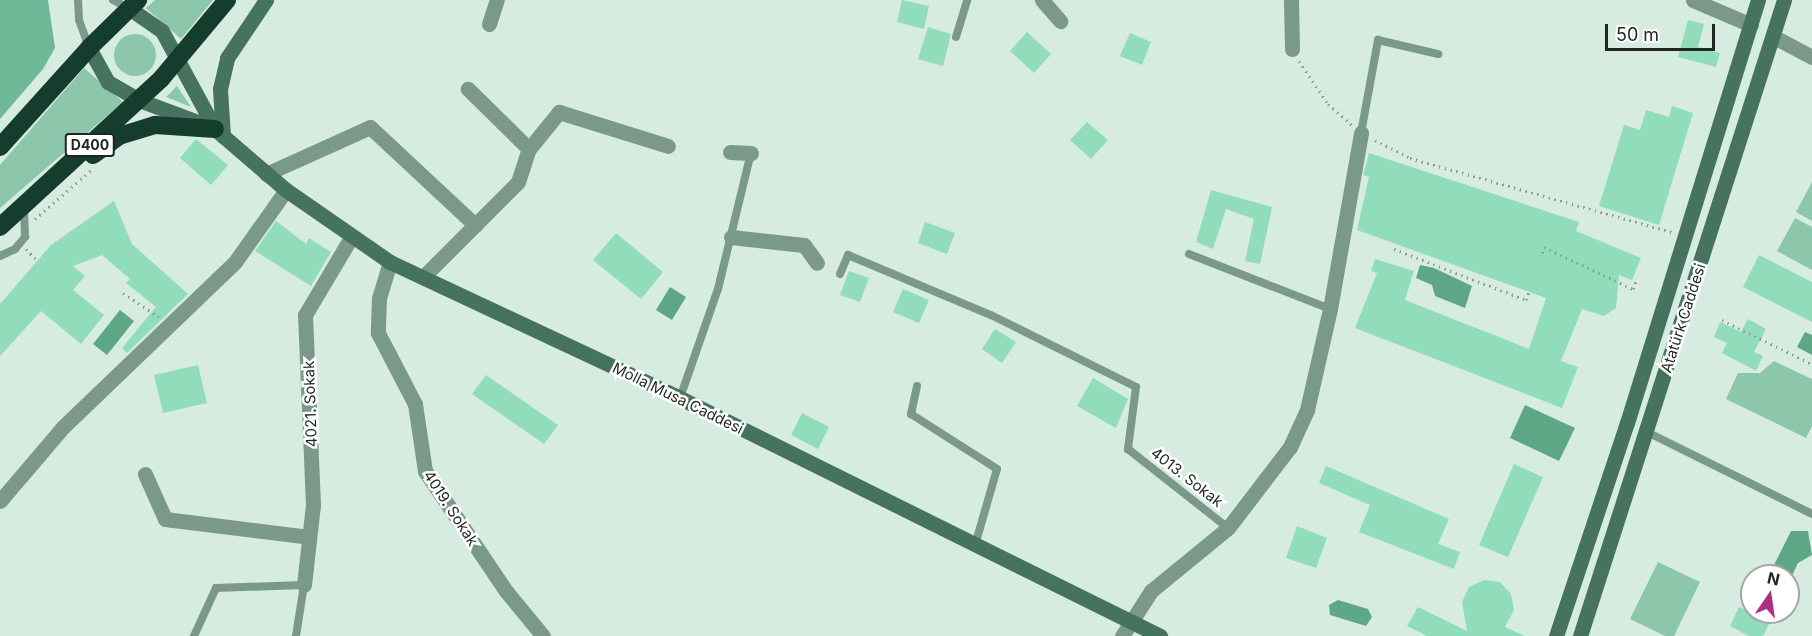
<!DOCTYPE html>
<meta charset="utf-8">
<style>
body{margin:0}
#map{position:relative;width:1812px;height:636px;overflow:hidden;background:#d7ece1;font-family:Inter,sans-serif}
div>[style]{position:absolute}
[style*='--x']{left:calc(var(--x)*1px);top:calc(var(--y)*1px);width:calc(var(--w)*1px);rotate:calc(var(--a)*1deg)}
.green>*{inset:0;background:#8cc6ab}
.round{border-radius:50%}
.forest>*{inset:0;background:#6eb897}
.water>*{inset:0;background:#5da787}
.building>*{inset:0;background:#91dcba}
.path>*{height:3px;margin-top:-1.5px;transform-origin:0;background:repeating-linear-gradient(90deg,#8d9c94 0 1.5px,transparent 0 6px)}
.lane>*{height:8px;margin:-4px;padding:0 4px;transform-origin:4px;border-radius:4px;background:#7a998a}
.street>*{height:15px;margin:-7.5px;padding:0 7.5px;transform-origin:7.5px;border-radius:7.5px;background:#7a998a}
.secondary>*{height:15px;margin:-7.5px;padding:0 7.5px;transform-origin:7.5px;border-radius:7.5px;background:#45735f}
.highway>*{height:18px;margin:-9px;padding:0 9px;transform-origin:9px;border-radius:9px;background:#153d2d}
span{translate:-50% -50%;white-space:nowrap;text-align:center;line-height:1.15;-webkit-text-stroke:5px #fff;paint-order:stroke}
.shield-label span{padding:2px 4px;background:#fff;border:2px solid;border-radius:4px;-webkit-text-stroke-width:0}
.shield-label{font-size:14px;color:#1e2622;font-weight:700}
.street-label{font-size:15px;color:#1e2622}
.north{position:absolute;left:1740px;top:564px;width:60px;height:60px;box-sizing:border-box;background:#fff;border:2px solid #a5a8a7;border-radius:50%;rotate:13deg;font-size:16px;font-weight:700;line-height:24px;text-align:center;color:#1e2622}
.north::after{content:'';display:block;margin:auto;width:21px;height:27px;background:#ac3184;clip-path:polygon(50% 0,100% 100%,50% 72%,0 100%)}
.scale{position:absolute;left:1605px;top:24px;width:110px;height:27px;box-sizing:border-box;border:3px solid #1e2622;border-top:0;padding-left:8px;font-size:18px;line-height:21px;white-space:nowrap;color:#1e2622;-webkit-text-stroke:4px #fff;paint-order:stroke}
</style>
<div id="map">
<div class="green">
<i style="clip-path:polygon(155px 0,213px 0,181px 39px,146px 8px)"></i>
<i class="round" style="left:114px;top:34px;width:42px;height:42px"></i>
<i style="clip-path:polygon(84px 68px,123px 102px,0 208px,0 165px)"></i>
<i style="clip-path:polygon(177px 86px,191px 107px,166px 97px)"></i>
<i style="clip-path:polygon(1812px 182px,1812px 221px,1796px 212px)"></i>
<i style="clip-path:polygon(1795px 218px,1812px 227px,1812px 270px,1777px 251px)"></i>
<i style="clip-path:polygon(1774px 361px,1812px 379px,1812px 426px,1806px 438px,1726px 399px,1738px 373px,1760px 373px)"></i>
<i style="clip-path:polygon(1658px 562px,1700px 582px,1674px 636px,1665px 636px,1630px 619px)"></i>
</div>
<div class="forest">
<i style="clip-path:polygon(0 0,48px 0,55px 48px,43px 69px,0 119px)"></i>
</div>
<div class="water">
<i style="clip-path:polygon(1420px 265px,1434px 268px,1472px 286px,1465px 308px,1435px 296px,1432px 285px,1416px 278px)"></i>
<i style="clip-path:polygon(670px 287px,686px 297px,672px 320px,656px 310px)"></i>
<i style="clip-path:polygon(120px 310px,134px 321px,107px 355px,93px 344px)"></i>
<i style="clip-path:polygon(1805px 332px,1812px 335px,1812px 355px,1797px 347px)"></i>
<i style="clip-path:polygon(1525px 405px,1575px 428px,1559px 461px,1510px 438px)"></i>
<i style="clip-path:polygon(1791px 531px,1808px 531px,1812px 555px,1798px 563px,1788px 584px,1788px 576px,1769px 575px)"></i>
<i style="clip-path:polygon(1338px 600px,1368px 609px,1372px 617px,1366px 626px,1330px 615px,1329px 605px)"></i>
</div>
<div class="building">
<i style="clip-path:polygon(902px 0,929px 6px,924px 29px,897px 22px)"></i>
<i style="clip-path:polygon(1688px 20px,1704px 24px,1698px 47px,1720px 53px,1716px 67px,1678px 57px)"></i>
<i style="clip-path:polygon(928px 27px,951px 34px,943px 66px,918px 59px)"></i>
<i style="clip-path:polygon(1027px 32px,1051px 54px,1034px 73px,1010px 51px)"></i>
<i style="clip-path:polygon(1130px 33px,1151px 42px,1142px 65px,1120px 56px)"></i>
<i style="clip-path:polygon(1672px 106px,1693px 113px,1659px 225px,1599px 206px,1624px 125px,1640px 130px,1646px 110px,1669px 117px)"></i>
<i style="clip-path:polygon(1087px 122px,1108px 140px,1091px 159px,1070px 140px)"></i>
<i style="clip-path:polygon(196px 139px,228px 165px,211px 185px,180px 158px)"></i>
<i style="clip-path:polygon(1369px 153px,1579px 222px,1576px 231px,1641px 258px,1632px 280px,1619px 275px,1616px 308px,1604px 316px,1582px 309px,1561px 361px,1578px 367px,1562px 408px,1355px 328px,1377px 273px,1371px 271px,1375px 259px,1414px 271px,1405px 300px,1529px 349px,1546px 298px,1357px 230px,1369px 177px,1363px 175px)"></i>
<i style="clip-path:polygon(1211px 190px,1272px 207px,1260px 264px,1245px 261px,1254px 219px,1226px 209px,1213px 249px,1196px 242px)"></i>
<i style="clip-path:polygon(114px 201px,132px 244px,188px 294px,127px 353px,122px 348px,156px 307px,126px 283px,130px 279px,102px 255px,73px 266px,85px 276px,73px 290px,104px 315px,81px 344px,41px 311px,0 356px,0 304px,51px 245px)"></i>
<i style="clip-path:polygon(276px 221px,306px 244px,309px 238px,331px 252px,311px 286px,255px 251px)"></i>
<i style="clip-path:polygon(925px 222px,955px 233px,947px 254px,918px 243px)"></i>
<i style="clip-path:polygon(616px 233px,663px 272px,641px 299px,593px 260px)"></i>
<i style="clip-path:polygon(1759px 255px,1812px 282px,1812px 322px,1743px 287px)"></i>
<i style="clip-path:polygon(849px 271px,869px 278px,860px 302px,840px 295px)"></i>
<i style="clip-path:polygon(903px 289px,929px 300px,919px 323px,893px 312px)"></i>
<i style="clip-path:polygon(1748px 319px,1766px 329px,1754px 352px,1763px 356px,1756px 371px,1722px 353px,1727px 343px,1714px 337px,1720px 322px,1741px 332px)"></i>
<i style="clip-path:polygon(995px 329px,1016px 342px,1002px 363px,982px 349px)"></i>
<i style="clip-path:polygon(198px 365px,207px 403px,163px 413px,154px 375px)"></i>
<i style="clip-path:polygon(486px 375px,558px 425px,544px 444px,472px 394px)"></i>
<i style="clip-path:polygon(1093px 378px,1128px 399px,1116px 428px,1077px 406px)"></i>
<i style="clip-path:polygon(802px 413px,829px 427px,818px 449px,791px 435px)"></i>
<i style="clip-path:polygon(1514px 464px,1543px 477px,1508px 557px,1479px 545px)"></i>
<i style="clip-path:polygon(1326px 466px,1449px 519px,1438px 544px,1460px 552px,1454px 569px,1359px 532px,1370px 505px,1319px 483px)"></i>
<i style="clip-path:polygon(1297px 526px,1327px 538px,1316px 568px,1286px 558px)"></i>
<i style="clip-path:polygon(1484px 580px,1500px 582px,1511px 594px,1514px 610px,1505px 627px,1525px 636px,1427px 636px,1407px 626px,1418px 607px,1467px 631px,1462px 602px,1469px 587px)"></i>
<i style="clip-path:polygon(1739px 607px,1770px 622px,1763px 636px,1749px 636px,1730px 626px)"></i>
</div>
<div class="path">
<i style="--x:1299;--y:61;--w:52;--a:56"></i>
<i style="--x:1328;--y:104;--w:32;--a:41"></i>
<i style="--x:1375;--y:140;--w:39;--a:27"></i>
<i style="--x:1410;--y:158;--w:272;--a:15.8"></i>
<i style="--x:35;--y:219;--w:74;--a:-41.2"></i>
<i style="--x:26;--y:249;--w:17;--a:45"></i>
<i style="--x:1394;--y:249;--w:142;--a:21.1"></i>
<i style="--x:1526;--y:300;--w:9;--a:-69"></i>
<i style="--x:1542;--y:253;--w:6;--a:-72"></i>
<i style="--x:1544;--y:247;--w:98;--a:25.3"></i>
<i style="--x:1633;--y:289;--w:9;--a:-69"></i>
<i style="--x:123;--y:293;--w:43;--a:33.7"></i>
<i style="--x:1722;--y:320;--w:100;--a:26.1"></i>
</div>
<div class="lane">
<i style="--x:78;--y:0;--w:20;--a:87"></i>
<i style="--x:79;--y:20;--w:30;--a:70"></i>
<i style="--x:113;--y:0;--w:17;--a:28"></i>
<i style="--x:956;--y:37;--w:39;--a:-73"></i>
<i style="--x:1361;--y:133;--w:95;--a:-79.6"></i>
<i style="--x:1378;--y:40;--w:62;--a:13.1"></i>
<i style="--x:1189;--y:254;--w:151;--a:21.3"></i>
<i style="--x:0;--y:256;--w:17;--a:-25"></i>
<i style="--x:15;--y:249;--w:16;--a:-50"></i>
<i style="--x:25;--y:237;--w:29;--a:-92"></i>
<i style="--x:840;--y:274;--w:21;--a:-67"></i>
<i style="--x:848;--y:255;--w:155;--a:22.8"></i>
<i style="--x:991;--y:315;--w:162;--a:26.4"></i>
<i style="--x:1136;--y:387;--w:63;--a:97.4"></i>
<i style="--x:1128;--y:449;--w:127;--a:38.3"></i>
<i style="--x:917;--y:386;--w:29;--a:102"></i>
<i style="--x:911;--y:414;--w:102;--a:32.6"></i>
<i style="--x:997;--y:469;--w:79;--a:106.1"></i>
<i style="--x:680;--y:398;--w:115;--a:-70.8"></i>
<i style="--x:718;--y:289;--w:140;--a:-76.4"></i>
<i style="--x:1647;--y:432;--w:184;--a:26.4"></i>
<i style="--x:194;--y:636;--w:53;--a:-65.4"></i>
<i style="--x:216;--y:588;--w:88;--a:-2"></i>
<i style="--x:296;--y:636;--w:52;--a:-81.1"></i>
</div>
<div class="street">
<i style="--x:1042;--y:0;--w:28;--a:49"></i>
<i style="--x:1291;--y:0;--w:49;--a:88.8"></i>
<i style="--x:1693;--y:0;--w:63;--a:23.3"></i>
<i style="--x:489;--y:24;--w:25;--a:-72"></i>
<i style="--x:1774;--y:37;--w:43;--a:27.8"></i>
<i style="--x:529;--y:149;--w:48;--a:-51"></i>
<i style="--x:559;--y:112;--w:114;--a:17.3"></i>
<i style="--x:730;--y:152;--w:21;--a:3"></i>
<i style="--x:266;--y:174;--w:114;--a:-24.3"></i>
<i style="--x:370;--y:127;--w:144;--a:43"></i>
<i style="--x:731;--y:237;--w:73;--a:6.3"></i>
<i style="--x:804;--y:245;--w:22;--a:54"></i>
<i style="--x:390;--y:262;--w:38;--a:107"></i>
<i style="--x:379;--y:298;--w:35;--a:92"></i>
<i style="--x:378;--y:333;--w:80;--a:62.5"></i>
<i style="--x:415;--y:404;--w:68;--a:81.5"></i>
<i style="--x:425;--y:471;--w:145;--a:56"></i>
<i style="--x:506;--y:591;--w:58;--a:50.6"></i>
<i style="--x:423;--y:277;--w:134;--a:-45"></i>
<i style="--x:518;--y:182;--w:35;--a:-72"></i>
<i style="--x:529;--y:149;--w:86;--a:-135.5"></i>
<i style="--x:145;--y:474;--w:49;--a:66"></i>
<i style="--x:165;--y:519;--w:145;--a:7.1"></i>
<i style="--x:0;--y:501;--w:97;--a:-49.6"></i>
<i style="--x:63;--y:427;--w:238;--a:-43.8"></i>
<i style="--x:235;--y:262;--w:88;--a:-54.7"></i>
<i style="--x:304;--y:585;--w:81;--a:-83.6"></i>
<i style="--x:313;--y:505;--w:190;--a:-92.4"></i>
<i style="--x:305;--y:315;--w:92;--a:-59.3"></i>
<i style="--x:1122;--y:636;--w:54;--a:-57.2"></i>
<i style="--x:1151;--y:591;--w:99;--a:-39.3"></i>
<i style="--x:1228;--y:528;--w:102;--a:-52.6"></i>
<i style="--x:1290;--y:447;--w:41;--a:-65.3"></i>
<i style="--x:1307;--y:410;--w:104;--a:-77.2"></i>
<i style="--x:1330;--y:309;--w:179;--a:-80"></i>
</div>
<div class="secondary">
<i style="--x:129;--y:8;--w:40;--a:34.9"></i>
<i style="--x:162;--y:31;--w:111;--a:61.6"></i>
<i style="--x:215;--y:129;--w:94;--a:40.7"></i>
<i style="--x:286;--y:190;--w:126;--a:34.7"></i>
<i style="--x:390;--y:262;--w:320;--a:25.1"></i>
<i style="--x:680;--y:398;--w:536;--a:26.37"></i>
<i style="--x:89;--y:48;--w:39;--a:61"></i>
<i style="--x:108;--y:82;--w:36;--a:30"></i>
<i style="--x:139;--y:100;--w:72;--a:20.5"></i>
<i style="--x:223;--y:136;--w:47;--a:-93.7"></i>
<i style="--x:220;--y:89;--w:32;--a:-77"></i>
<i style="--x:227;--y:58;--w:70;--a:-56.1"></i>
<i style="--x:1556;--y:636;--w:225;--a:-71.6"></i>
<i style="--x:1627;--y:423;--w:443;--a:-72.8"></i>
<i style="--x:1580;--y:636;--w:668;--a:-72.22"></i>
</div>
<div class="highway">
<i style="--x:0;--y:147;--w:133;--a:-48"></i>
<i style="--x:89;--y:48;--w:69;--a:-44.4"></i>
<i style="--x:93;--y:155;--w:32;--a:-36"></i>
<i style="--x:119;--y:136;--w:38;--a:-17"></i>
<i style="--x:155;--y:125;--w:60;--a:3.8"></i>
<i style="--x:0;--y:227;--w:219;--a:-42.6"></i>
<i style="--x:161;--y:79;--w:103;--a:-50.1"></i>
</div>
<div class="shield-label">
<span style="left:90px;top:145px">D400</span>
</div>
<div class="street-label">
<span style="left:1683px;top:318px;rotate:-72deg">Atatürk Caddesi</span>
<span style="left:678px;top:398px;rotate:26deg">Molla Musa Caddesi</span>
<span style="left:310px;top:404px;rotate:-92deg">4021. Sokak</span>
<span style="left:1187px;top:477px;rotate:38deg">4013. Sokak</span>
<span style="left:451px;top:508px;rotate:57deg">4019. Sokak</span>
</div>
<div class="north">N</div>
<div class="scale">50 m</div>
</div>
